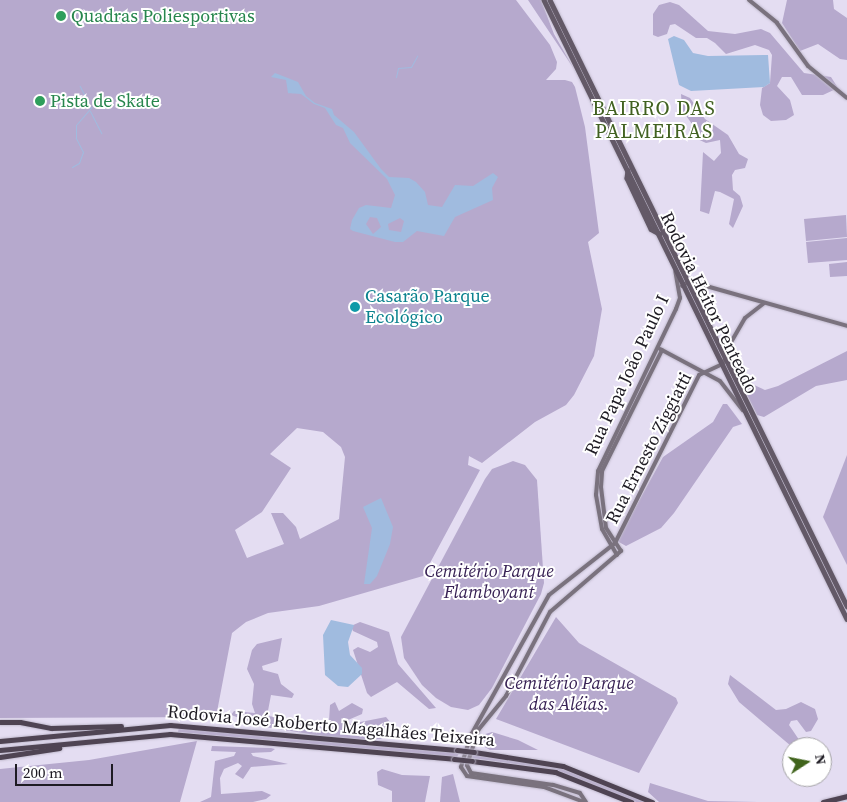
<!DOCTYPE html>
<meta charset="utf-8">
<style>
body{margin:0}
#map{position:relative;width:847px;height:802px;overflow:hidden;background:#e4ddf2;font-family:"Source Serif 4",serif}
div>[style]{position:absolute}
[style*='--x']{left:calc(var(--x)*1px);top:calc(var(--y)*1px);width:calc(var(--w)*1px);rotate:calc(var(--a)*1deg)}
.green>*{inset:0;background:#b6a9cd}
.water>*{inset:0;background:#a0bbdf}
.stream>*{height:1px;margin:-0.5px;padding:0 0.5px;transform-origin:0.5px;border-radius:0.5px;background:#a0bbdf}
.roads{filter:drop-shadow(0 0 1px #c0bacd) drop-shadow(0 0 1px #c0bacd)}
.secondary>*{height:4px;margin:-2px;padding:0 2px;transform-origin:2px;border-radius:2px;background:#7a727e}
.primary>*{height:4.5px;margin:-2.25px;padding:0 2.25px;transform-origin:2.25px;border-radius:2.25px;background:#635967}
.highway>*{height:5px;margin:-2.5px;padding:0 2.5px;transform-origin:2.5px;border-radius:2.5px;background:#4f4453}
.bridges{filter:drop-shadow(0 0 1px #c0bacd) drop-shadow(0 0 1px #c0bacd)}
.highway-bridge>*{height:5px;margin:-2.5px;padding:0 2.5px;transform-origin:2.5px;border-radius:2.5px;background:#4f4453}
.dots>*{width:14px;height:14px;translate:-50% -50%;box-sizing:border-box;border:2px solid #fff;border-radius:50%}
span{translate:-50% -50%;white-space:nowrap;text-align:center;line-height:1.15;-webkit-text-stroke:4px #fff;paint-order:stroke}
.leisure-label{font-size:18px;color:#27864d}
.left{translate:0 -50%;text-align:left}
.culture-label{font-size:18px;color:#0d838f}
.street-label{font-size:18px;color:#1e1b23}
.park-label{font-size:18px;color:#372154;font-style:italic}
.quarter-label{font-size:20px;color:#416121;letter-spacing:1px}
.north{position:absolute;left:782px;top:737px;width:50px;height:50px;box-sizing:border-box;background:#fff;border:1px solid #a5a4a7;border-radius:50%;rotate:79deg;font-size:14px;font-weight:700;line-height:20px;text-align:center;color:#1e1b23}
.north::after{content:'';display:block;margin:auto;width:18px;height:22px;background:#41641c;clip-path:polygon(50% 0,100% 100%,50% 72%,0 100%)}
.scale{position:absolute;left:15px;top:764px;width:98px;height:22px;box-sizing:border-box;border:2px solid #1e1b23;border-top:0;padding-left:6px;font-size:15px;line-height:18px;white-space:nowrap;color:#1e1b23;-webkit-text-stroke:4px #fff;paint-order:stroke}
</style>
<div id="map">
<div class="green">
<i style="clip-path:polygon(evenodd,0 0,516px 0,550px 45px,557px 62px,556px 69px,546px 80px,565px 80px,572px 82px,575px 87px,585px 127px,599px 233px,588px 242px,602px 309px,594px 356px,574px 395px,566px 405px,535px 422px,482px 463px,469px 456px,468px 465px,480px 470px,423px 576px,319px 606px,268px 613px,246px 622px,232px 633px,216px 717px,0 718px,0 0,297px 428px,323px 432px,341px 447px,345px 457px,339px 519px,300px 539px,296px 527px,283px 513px,271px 513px,284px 544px,247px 558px,235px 530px,262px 512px,291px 468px,270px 454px,297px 428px)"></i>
<i style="clip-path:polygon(528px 0,541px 0,554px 34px,574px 69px)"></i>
<i style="clip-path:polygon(787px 0,833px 0,834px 9px,847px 18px,847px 60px,840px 59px,818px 44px,800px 51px,782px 23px)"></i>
<i style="clip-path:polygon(670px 2px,679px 5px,708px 31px,735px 34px,761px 29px,770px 33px,804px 73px,831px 77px,838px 88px,823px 95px,802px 95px,791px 77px,782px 77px,777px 86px,790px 100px,794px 115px,786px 120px,771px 121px,763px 115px,760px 105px,762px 88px,770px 83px,772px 55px,769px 50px,755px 45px,726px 54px,715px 43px,707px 38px,696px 38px,675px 24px,670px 25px,667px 34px,658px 37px,653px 35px,653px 14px,659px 5px)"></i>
<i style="clip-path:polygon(681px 94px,690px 98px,705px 119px,728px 135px,739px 154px,748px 159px,745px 168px,735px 170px,732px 175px,733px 190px,740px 196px,743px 206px,733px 228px,729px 224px,734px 199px,720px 192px,715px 191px,709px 214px,700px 211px,703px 152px,714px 161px,721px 153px,720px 140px,706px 143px,691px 136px,689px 131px,692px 124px,682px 110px)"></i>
<i style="clip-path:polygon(846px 215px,847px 237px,806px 241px,804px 219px)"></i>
<i style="clip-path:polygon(847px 238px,847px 260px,808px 263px,806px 242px)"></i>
<i style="clip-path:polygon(847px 262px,847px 276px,830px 277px,829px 264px)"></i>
<i style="clip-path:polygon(847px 351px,847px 380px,816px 386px,764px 417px,757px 415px,736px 372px,742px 368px,754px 385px,765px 390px,778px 386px)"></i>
<i style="clip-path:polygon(723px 404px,727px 404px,742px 424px,733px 427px,674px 513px,661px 528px,626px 546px,617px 541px,663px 457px,713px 422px)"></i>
<i style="clip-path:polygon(847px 455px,847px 565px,823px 517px)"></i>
<i style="clip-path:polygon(513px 461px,525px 465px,537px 480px,544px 583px,541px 594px,492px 688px,479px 705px,468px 710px,451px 707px,436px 698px,422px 685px,404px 658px,401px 637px,485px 479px,492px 469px)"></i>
<i style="clip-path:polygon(556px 617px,579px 643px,676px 698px,678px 703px,639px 773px,496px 719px)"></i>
<i style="clip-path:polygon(360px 622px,389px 632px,398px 664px,436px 708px,429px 709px,397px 682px,371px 697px,367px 693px,353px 650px,358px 647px,370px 652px,378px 647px,377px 642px,353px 631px,351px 626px)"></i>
<i style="clip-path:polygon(282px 638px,278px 661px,262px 666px,263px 670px,278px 674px,281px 684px,294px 694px,292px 698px,271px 695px,267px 716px,323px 722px,329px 721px,330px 705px,335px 702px,339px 711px,352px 703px,363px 709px,362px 714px,348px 720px,350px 724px,386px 717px,396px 729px,394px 734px,380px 739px,341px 739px,265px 727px,231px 715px,234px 711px,255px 713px,252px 704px,254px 684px,247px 669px,252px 650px,257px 644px)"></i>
<i style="clip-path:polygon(730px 675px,776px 710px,786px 709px,801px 702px,815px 709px,818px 719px,811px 731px,806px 732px,797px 720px,791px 721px,789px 725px,804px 747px,791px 746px,739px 702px,728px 684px)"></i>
<i style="clip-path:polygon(179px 727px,459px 753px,457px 757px,178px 732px)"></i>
<i style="clip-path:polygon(492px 732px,518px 740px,538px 750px,490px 750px,481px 745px,480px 739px,482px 735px)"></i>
<i style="clip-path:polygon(197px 741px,180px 802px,0 802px,0 769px,89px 760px)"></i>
<i style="clip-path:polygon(212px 746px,271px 748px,275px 749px,271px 752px,251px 753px,253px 756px,288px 764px,251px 767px,243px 779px,235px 774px,242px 766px,238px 763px,224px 769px,220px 778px,221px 794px,262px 791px,271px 795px,266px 799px,253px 802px,200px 802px,211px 797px,215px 761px,234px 756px,236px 752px,211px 751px)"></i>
<i style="clip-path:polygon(472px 754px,554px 765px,647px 802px,636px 802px,550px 769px,472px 758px)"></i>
<i style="clip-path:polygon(382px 769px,402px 775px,430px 776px,425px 802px,392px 802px,392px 791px,378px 785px,377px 772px)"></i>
<i style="clip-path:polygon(453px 774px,460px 802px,440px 802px,442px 777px)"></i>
<i style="clip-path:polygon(650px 783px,708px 801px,758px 802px,659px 802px,648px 792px)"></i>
</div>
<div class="water">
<i style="clip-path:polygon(674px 36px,684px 40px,693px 53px,708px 56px,768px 55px,770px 83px,764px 87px,691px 91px,679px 85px,668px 39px)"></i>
<i style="clip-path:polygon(evenodd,275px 73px,298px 82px,306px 96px,315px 103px,332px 109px,334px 115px,354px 132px,381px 169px,389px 177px,409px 178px,416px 182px,425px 192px,428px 205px,442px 207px,455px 185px,473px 186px,493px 173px,498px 177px,492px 188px,493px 200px,455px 217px,444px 236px,417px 231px,403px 242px,395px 242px,353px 231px,350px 229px,352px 220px,359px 208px,366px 205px,391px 208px,395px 195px,387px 179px,350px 143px,343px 128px,336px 125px,325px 108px,314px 104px,301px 94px,288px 93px,286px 80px,271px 77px,275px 73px,370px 217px,377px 218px,381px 227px,373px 234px,366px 224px,370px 217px,275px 73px,400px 218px,404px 221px,401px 232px,389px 230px,388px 224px,400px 218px)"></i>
<i style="clip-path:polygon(381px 498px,393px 527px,390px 544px,377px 576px,370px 584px,364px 584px,372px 528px,363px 507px)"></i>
<i style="clip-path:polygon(331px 620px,354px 625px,348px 642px,350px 655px,362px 668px,362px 674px,348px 687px,338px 686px,325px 675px,323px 635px)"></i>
</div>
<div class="stream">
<i style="--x:396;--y:77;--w:9;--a:-77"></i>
<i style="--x:398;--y:68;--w:13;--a:-4"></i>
<i style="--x:411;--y:67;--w:13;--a:-61"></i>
<i style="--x:90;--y:111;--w:25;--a:63"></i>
<i style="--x:72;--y:167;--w:8;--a:-30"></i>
<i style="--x:79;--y:163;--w:12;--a:-70"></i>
<i style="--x:83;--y:152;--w:16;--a:-117"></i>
<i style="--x:76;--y:138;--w:13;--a:-90"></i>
<i style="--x:76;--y:125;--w:23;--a:-49"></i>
<i style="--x:91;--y:108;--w:25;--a:-117"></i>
</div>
<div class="roads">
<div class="secondary">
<i style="--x:749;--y:0;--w:36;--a:39"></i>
<i style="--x:777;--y:23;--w:53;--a:54.2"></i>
<i style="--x:808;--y:66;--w:50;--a:39.4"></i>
<i style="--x:682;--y:286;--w:7;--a:-34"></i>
<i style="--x:688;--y:282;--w:11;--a:10"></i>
<i style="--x:699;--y:284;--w:154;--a:15.8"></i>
<i style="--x:660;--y:349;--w:68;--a:28.1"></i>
<i style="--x:720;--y:381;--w:37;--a:52"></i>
<i style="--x:617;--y:555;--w:30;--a:-120"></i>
<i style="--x:602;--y:529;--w:35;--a:-100"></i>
<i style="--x:596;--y:495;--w:24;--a:-85"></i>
<i style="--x:598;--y:471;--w:180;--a:-64.3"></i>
<i style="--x:676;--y:309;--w:12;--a:-70"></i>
<i style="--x:680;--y:298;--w:27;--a:-100"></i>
<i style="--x:584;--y:802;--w:43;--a:-159.4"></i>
<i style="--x:544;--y:787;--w:78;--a:-171.9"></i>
<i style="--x:467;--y:776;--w:11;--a:-124"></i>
<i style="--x:461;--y:767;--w:34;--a:-73"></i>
<i style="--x:471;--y:735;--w:160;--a:-60.9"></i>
<i style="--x:549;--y:595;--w:84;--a:-38.2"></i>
<i style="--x:615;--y:543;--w:188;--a:-63.4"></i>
<i style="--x:699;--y:375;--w:26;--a:-25"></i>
<i style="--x:723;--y:364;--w:21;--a:-71"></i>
<i style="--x:730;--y:344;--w:30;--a:-60"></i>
<i style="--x:745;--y:318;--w:24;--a:-38"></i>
<i style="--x:586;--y:802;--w:11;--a:-124"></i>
<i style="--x:580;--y:793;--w:28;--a:-163"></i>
<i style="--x:553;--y:785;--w:83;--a:-171.7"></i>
<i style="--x:471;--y:773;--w:9;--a:-117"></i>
<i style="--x:467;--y:765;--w:38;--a:-72"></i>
<i style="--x:479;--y:729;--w:43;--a:-50.7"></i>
<i style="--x:506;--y:696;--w:95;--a:-62.4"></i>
<i style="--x:550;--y:612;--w:94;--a:-40.7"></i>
<i style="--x:621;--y:551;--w:27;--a:-123"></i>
<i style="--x:606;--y:528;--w:41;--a:-97"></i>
<i style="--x:601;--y:487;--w:16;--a:-86"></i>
<i style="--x:602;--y:471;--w:135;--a:-63.6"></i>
</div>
<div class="primary">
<i style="--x:544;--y:0;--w:689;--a:63.92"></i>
<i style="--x:550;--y:0;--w:675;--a:63.89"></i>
<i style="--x:628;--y:170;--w:8;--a:97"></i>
<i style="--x:627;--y:178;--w:56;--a:64.8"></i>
<i style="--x:651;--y:229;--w:10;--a:29"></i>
</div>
<div class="highway">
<i style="--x:0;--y:722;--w:20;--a:0"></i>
<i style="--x:20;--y:722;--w:32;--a:11"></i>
<i style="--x:51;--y:728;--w:70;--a:-1.6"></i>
<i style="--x:0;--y:741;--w:171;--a:-5.4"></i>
<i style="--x:170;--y:725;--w:288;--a:5"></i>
<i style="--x:0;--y:750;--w:171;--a:-5.4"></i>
<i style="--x:170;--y:734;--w:285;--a:5"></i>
<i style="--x:474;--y:752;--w:90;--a:8.9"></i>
<i style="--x:563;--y:766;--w:96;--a:22"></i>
<i style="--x:0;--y:757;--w:60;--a:-8.7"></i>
<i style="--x:472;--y:761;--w:84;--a:7.5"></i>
<i style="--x:555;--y:772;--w:82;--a:21.5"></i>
<i style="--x:823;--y:802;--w:25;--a:-14"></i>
</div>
</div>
<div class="bridges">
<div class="highway-bridge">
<i style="--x:457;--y:750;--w:17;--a:7"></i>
<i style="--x:454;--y:759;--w:18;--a:6"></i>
</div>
</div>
<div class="dots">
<i style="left:61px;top:16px;background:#2e9e5b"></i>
<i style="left:40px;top:101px;background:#2e9e5b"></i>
<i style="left:355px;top:307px;background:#0f9aa8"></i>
</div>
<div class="leisure-label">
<span class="left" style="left:71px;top:16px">Quadras Poliesportivas</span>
<span class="left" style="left:50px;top:101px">Pista de Skate</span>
</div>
<div class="culture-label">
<span class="left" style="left:365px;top:307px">Casarão Parque<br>Ecológico</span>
</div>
<div class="street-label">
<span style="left:709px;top:303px;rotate:64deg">Rodovia Heitor Penteado</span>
<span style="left:627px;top:375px;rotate:-65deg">Rua Papa João Paulo I</span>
<span style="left:649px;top:448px;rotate:-63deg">Rua Ernesto Ziggiatti</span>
<span style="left:331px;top:726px;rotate:5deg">Rodovia José Roberto Magalhães Teixeira</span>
</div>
<div class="park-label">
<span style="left:489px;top:582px">Cemitério Parque<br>Flamboyant</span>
<span style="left:569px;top:694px">Cemitério Parque<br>das Aléias.</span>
</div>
<div class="quarter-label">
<span style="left:654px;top:120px">BAIRRO DAS<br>PALMEIRAS</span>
</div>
<div class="north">N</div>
<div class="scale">200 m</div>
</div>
